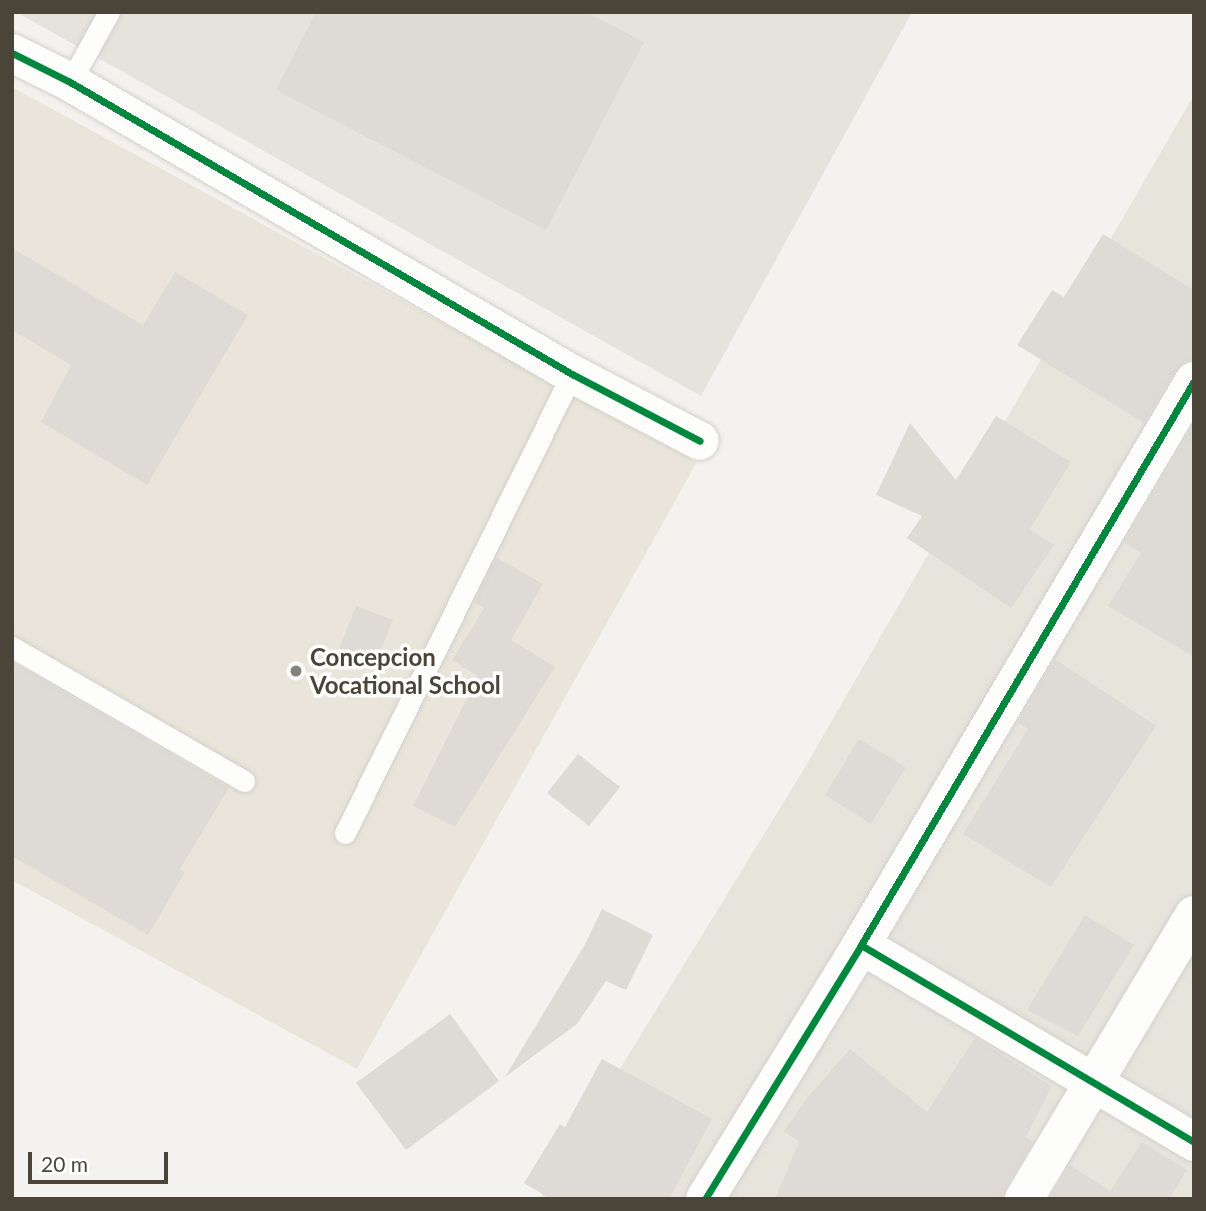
<!DOCTYPE html>
<style>
body{margin:0}
#map{position:relative;width:1206px;height:1211px;overflow:hidden;background:#f4f2ee;font-family:Lato,sans-serif}
div>[style]{position:absolute}
[style*='--x']{left:calc(var(--x)*1px);top:calc(var(--y)*1px);width:calc(var(--w)*1px);rotate:calc(var(--a)*1deg)}
.residential>*{inset:0;background:#e7e4dc}
.industrial>*{inset:0;background:#e6e2de}
.education>*{inset:0;background:#eae5da}
.building>*{inset:0;background:#dedbd6}
.roads{filter:drop-shadow(0 0 2px #d2d0cb) drop-shadow(0 0 2px #d2d0cb)}
.service>*{height:21px;margin:-10.5px;padding:0 10.5px;transform-origin:10.5px;border-radius:10.5px;background:#fdfdfc}
.minor>*{height:38px;margin:-19px;padding:0 19px;transform-origin:19px;border-radius:19px;background:#fdfdfc}
.cycleway>*{height:7px;margin:-3.5px;padding:0 3.5px;transform-origin:3.5px;border-radius:3.5px;background:#00873e}
.dots>*{width:19px;height:19px;translate:-50% -50%;box-sizing:border-box;border:4px solid #fff;border-radius:50%}
span{translate:-50% -50%;white-space:nowrap;text-align:center;line-height:1.15;-webkit-text-stroke:7px #fff;paint-order:stroke}
.poi-label{font-size:24px;color:#4b4439;font-weight:700}
.left{translate:0 -50%;text-align:left}
.frame{position:absolute;inset:0;border:14px solid #4b4439;pointer-events:none}
.scale{position:absolute;left:28px;top:1152px;width:140px;height:32px;box-sizing:border-box;border:4px solid #4b4439;border-top:0;padding-left:9px;font-size:21px;line-height:24px;white-space:nowrap;color:#4b4439;-webkit-text-stroke:5px #fff;paint-order:stroke}
</style>
<div id="map">
<div class="residential">
<i style="clip-path:polygon(1194px 95px,1194px 1199px,540px 1199px,801px 774px)"></i>
</div>
<div class="industrial">
<i style="clip-path:polygon(16px 12px,912px 12px,701px 396px)"></i>
</div>
<div class="education">
<i style="clip-path:polygon(12px 87px,697px 462px,357px 1069px,12px 880px)"></i>
</div>
<div class="building">
<i style="clip-path:polygon(316px 12px,586px 12px,644px 42px,546px 230px,276px 90px)"></i>
<i style="clip-path:polygon(1103px 234px,1194px 290px,1194px 359px,1184px 362px,1176px 369px,1144px 423px,1017px 345px,1052px 290px,1064px 297px)"></i>
<i style="clip-path:polygon(12px 248px,143px 325px,175px 272px,248px 315px,147px 485px,41px 422px,71px 365px,12px 330px)"></i>
<i style="clip-path:polygon(996px 416px,1071px 462px,1030px 529px,1054px 545px,1011px 608px,907px 538px,922px 516px,876px 495px,910px 423px,956px 480px)"></i>
<i style="clip-path:polygon(1194px 424px,1194px 657px,1108px 606px,1141px 553px,1124px 543px)"></i>
<i style="clip-path:polygon(496px 557px,543px 584px,511px 640px,555px 667px,455px 827px,413px 806px,478px 676px,452px 660px,484px 608px,474px 602px)"></i>
<i style="clip-path:polygon(356px 606px,393px 620px,373px 668px,337px 654px)"></i>
<i style="clip-path:polygon(1055px 659px,1156px 726px,1051px 887px,963px 834px,1028px 729px,1018px 723px)"></i>
<i style="clip-path:polygon(12px 662px,229px 788px,180px 869px,185px 872px,148px 935px,12px 856px)"></i>
<i style="clip-path:polygon(859px 739px,906px 767px,871px 824px,825px 795px)"></i>
<i style="clip-path:polygon(578px 754px,620px 787px,589px 826px,547px 793px)"></i>
<i style="clip-path:polygon(602px 909px,653px 935px,626px 990px,606px 981px,577px 1024px,505px 1077px,584px 946px)"></i>
<i style="clip-path:polygon(1085px 915px,1134px 945px,1078px 1036px,1027px 1010px)"></i>
<i style="clip-path:polygon(450px 1014px,499px 1081px,406px 1150px,356px 1083px)"></i>
<i style="clip-path:polygon(975px 1038px,1052px 1086px,1026px 1137px,1033px 1142px,1005px 1188px,1002px 1199px,775px 1199px,799px 1142px,784px 1131px,807px 1098px,850px 1049px,927px 1112px)"></i>
<i style="clip-path:polygon(602px 1059px,712px 1119px,669px 1199px,551px 1199px,524px 1183px,560px 1124px,565px 1127px)"></i>
<i style="clip-path:polygon(1142px 1142px,1187px 1170px,1169px 1199px,1050px 1199px,1070px 1165px,1110px 1191px)"></i>
</div>
<div class="roads">
<div class="service">
<i style="--x:70;--y:82;--w:80;--a:-60.9"></i>
<i style="--x:12;--y:647;--w:268;--a:30"></i>
<i style="--x:345;--y:833;--w:512;--a:-63.69"></i>
</div>
<div class="minor">
<i style="--x:12;--y:53;--w:65;--a:26.6"></i>
<i style="--x:70;--y:82;--w:581;--a:30.19"></i>
<i style="--x:572;--y:374;--w:144;--a:27.6"></i>
<i style="--x:861;--y:945;--w:387;--a:30.6"></i>
<i style="--x:705;--y:1199;--w:298;--a:-58.4"></i>
<i style="--x:861;--y:945;--w:655;--a:-59.44"></i>
<i style="--x:1024;--y:1199;--w:331;--a:-59.1"></i>
</div>
</div>
<div class="cycleway">
<i style="--x:12;--y:53;--w:65;--a:26.6"></i>
<i style="--x:70;--y:82;--w:581;--a:30.19"></i>
<i style="--x:572;--y:374;--w:144;--a:27.6"></i>
<i style="--x:861;--y:945;--w:387;--a:30.6"></i>
<i style="--x:705;--y:1199;--w:298;--a:-58.4"></i>
<i style="--x:861;--y:945;--w:655;--a:-59.44"></i>
</div>
<div class="dots">
<i style="left:296px;top:671px;background:#868178"></i>
</div>
<div class="poi-label">
<span class="left" style="left:310px;top:671px">Concepcion<br>Vocational School</span>
</div>
<div class="frame"></div>
<div class="scale">20 m</div>
</div>
